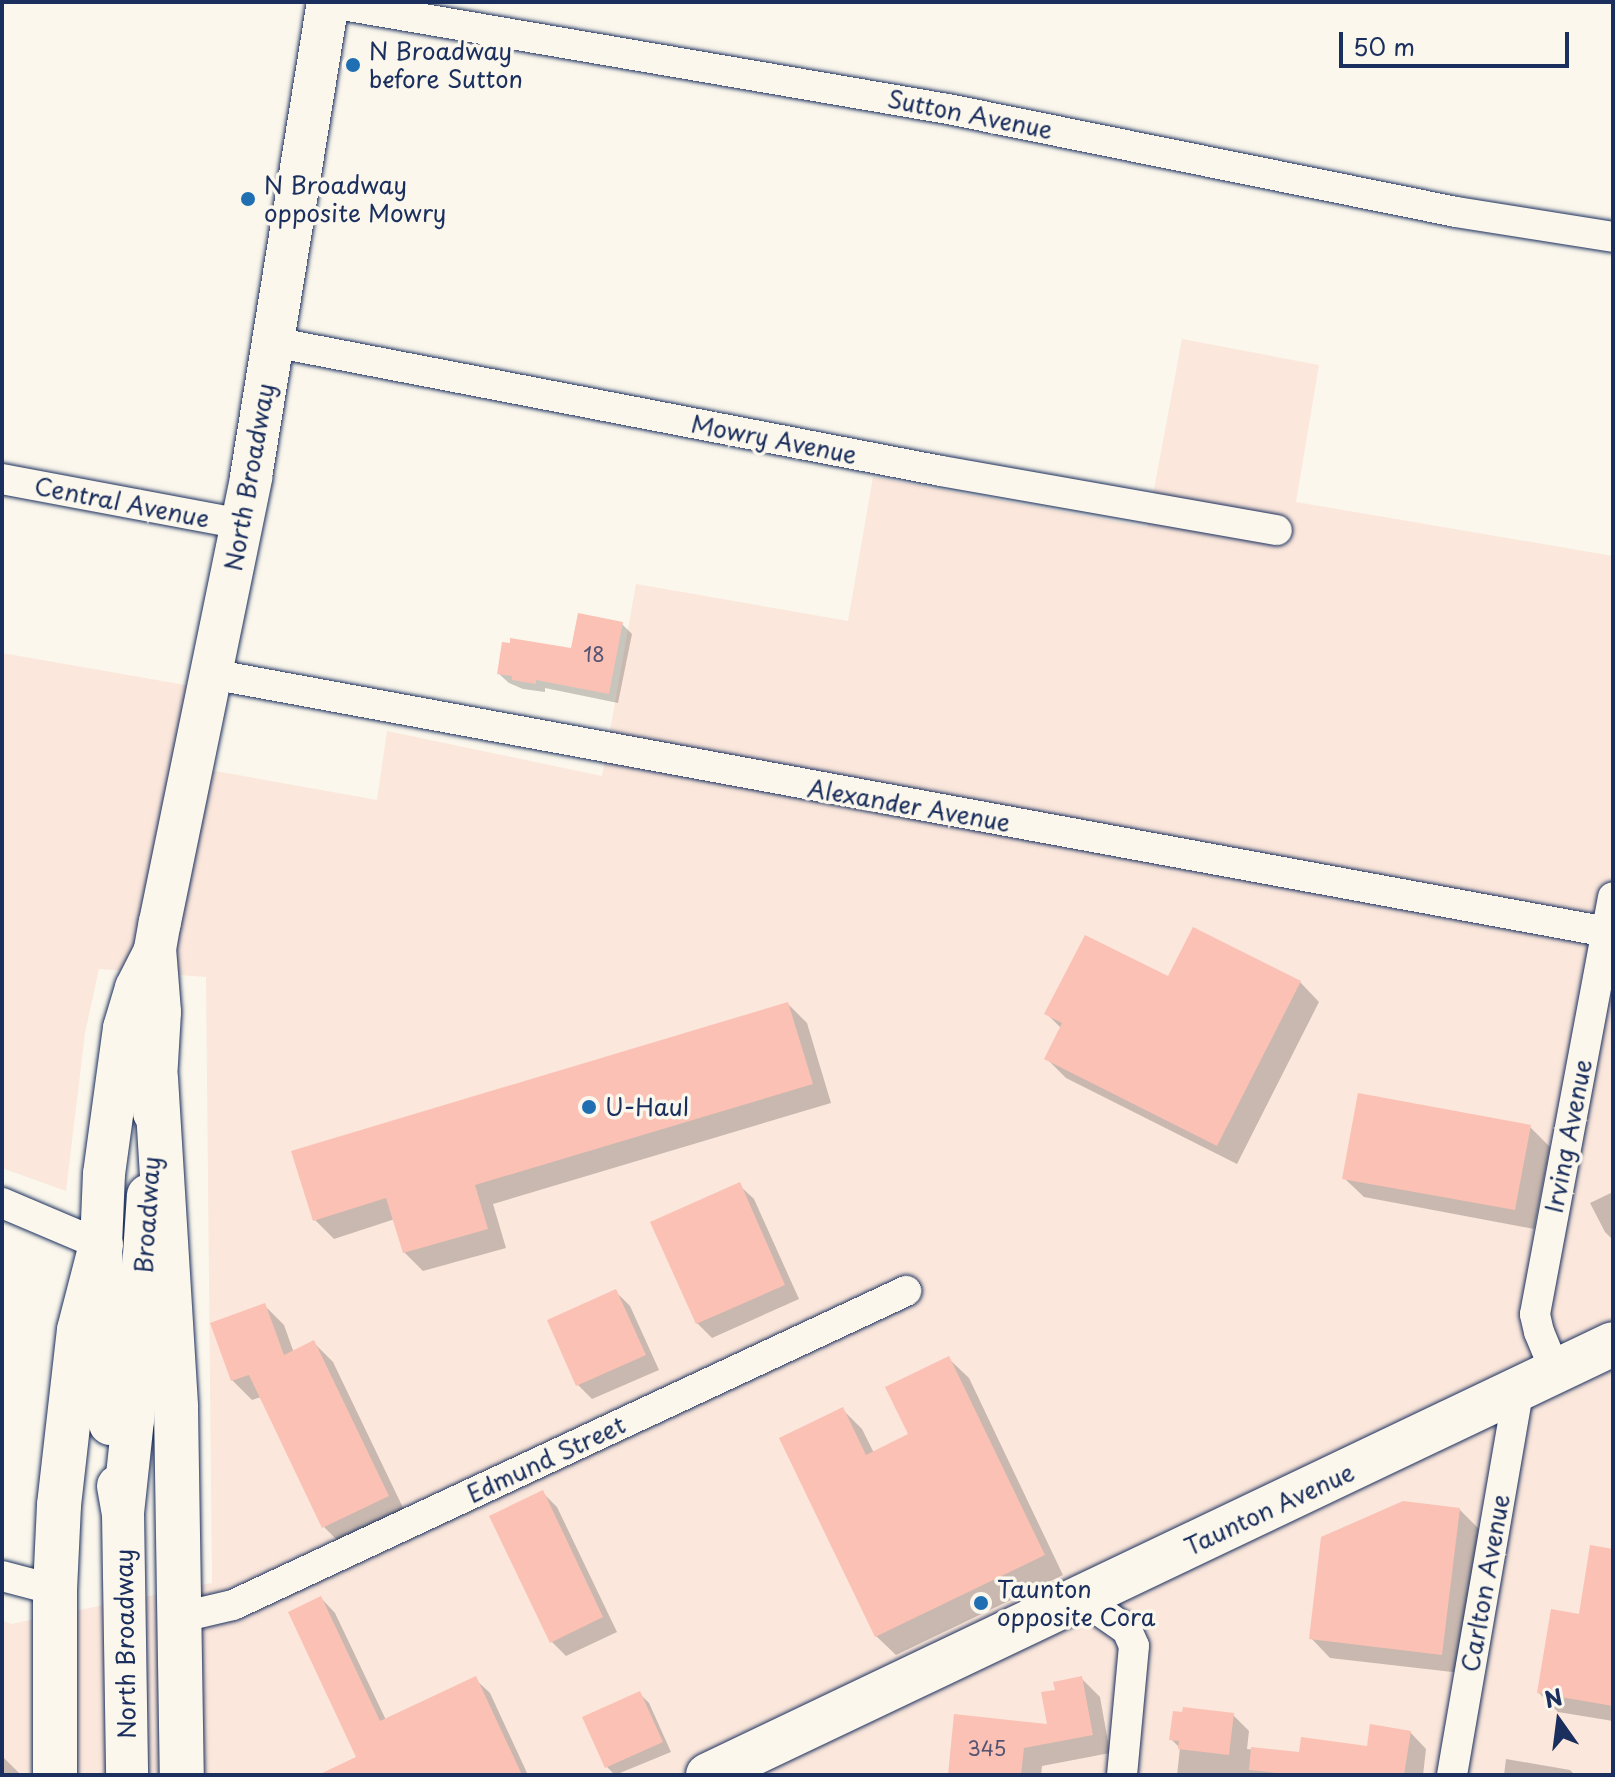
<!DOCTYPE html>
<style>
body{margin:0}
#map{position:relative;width:1615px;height:1777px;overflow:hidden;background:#fbf7ec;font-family:"Playpen Sans",sans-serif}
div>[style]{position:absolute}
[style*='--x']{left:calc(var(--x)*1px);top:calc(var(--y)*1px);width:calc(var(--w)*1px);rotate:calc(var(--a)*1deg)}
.built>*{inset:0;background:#fbe7db}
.shadow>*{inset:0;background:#0003}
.building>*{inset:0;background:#fbc1b4}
.roads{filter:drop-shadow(0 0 2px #1b2f5e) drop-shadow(0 0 2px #1b2f5e)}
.minor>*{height:30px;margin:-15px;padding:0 15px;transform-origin:15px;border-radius:15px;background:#fbf7ec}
.secondary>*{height:42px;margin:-21px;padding:0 21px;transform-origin:21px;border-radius:21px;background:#fbf7ec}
.trunk>*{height:44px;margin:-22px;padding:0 22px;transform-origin:22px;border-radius:22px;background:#fbf7ec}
.dots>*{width:22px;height:22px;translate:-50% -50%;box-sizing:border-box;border:4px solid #fbf7ec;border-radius:50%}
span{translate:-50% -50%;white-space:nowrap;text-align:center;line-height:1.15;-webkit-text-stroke:7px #fbf7ec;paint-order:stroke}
.number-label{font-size:20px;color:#535474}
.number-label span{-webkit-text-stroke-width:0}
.poi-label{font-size:24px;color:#1b2f5e}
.left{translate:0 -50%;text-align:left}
.street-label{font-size:24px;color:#1b2f5e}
.frame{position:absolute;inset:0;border:4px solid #1b2f5e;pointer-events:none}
.north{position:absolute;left:1519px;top:1681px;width:80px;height:80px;-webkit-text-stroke:6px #fbf7ec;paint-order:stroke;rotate:346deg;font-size:22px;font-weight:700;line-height:32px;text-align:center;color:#1b2f5e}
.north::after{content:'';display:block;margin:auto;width:28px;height:36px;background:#1b2f5e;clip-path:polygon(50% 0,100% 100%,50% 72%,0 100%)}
.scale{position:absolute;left:1339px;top:32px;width:230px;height:36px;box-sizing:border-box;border:4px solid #1b2f5e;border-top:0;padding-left:10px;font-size:24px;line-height:28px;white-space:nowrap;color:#1b2f5e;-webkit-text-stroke:6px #fbf7ec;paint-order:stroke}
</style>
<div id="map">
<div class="built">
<i style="clip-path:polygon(1182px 339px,1319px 365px,1296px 502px,1613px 556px,1613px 1775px,2px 1775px,2px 1620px,11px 1624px,212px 1583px,206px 977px,99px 969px,85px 1033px,66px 1191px,2px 1168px,2px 653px,208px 689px,193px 767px,377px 800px,387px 731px,602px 776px,636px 584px,848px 621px,873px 477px,1147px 527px)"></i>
</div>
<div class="shadow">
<i style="clip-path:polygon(622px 624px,632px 634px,618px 703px,545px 688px,545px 692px,523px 689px,509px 683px,499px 674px,573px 650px)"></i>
<i style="clip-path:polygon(1169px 979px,1300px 982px,1319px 1002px,1237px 1164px,1066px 1078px,1047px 1059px,1062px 1029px,1047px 1014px)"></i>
<i style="clip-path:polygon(788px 1004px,807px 1023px,831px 1103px,493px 1204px,506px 1248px,423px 1271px,404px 1252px,395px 1219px,334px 1239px,315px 1220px)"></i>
<i style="clip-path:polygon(1530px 1127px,1550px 1147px,1534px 1229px,1364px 1197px,1344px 1178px)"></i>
<i style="clip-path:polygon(739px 1185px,754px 1199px,799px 1299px,712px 1338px,697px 1323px)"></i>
<i style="clip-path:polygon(1613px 1192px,1613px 1240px,1605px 1232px,1590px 1203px)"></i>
<i style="clip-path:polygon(616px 1292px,630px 1306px,659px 1370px,592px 1399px,578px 1385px)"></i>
<i style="clip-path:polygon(264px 1305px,284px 1325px,294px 1353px,314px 1343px,333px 1362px,407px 1516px,343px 1546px,324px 1527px,261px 1397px,252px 1400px,232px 1380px)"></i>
<i style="clip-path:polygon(949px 1359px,969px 1378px,1063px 1575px,896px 1655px,876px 1636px,843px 1410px,862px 1429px,874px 1453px,911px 1435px)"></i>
<i style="clip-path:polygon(543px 1493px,557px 1507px,617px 1632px,566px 1656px,552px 1642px)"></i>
<i style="clip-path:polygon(1459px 1509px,1479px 1529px,1461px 1673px,1330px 1658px,1311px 1638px)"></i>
<i style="clip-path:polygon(1613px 1551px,1613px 1721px,1558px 1712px,1539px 1693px)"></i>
<i style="clip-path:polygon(321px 1598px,335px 1613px,386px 1720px,475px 1679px,490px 1693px,528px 1775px,362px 1775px)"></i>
<i style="clip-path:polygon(1081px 1678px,1100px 1697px,1110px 1753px,1042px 1766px,1041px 1775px,950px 1775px,1049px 1726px,1057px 1692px)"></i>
<i style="clip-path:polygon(640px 1694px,649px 1703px,671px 1752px,615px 1775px,607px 1767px)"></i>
<i style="clip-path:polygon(1233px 1715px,1249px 1731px,1247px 1749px,1301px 1754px,1369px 1749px,1410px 1732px,1426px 1749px,1423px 1775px,1177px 1775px,1180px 1748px,1171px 1739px)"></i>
<i style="clip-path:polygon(2px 1756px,20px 1774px,20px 1775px,2px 1775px)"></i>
<i style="clip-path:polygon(1506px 1759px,1570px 1770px,1575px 1775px,1504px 1775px)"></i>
</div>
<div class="building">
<i style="clip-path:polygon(578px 613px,623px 622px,609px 694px,536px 680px,536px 684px,512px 680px,512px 676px,497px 674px,502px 642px,510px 643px,510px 638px,571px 648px)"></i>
<i style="clip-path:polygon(1193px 927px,1301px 981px,1217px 1146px,1044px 1059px,1062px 1023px,1044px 1014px,1085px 935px,1168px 976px)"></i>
<i style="clip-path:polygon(788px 1002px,813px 1084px,475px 1185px,488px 1229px,403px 1253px,386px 1198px,313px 1221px,291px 1151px)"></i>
<i style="clip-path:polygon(1358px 1093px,1531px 1125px,1515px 1210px,1342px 1179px)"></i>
<i style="clip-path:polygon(740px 1182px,785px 1285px,696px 1324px,650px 1222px)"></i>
<i style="clip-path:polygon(616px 1289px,646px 1355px,576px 1386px,547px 1320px)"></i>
<i style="clip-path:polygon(265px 1303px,284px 1355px,314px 1340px,389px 1496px,322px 1528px,249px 1375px,231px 1381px,210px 1323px)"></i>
<i style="clip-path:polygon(949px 1356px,1045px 1555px,875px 1637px,779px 1438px,843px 1407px,866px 1455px,908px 1434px,885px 1387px)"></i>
<i style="clip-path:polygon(543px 1490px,603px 1617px,550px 1643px,489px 1516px)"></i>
<i style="clip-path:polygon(1403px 1501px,1460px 1508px,1442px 1655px,1309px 1639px,1321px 1537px)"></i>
<i style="clip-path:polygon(1590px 1545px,1613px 1549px,1613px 1706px,1537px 1693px,1551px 1609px,1579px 1614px)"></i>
<i style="clip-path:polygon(321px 1596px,380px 1721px,476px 1676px,522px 1775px,318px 1775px,356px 1757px,288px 1612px)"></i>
<i style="clip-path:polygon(1082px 1676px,1093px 1735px,1024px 1748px,1021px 1775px,948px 1775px,954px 1714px,1047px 1724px,1041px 1692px,1055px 1690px,1053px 1682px)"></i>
<i style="clip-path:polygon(640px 1691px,663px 1742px,605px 1768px,582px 1717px)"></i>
<i style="clip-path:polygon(1183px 1707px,1234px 1713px,1229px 1755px,1178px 1749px,1179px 1741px,1169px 1740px,1173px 1711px,1182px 1712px)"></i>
<i style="clip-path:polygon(1370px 1724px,1411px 1731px,1404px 1775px,1298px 1775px,1249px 1770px,1251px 1747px,1299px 1752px,1301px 1737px,1367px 1746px)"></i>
</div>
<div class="roads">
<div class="minor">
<i style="--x:325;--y:2;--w:632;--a:9.75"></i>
<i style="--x:948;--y:109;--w:518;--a:11.46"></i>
<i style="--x:1456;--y:212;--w:159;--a:9"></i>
<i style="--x:273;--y:342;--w:680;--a:10.93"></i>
<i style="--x:941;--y:471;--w:341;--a:10"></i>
<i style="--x:2;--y:479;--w:244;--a:10.6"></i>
<i style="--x:211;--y:674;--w:1420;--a:10.47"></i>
<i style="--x:2;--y:1203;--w:108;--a:23"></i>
<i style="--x:1556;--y:1373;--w:44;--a:-112.5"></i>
<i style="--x:1539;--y:1332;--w:18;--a:-103"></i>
<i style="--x:1535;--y:1314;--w:424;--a:-79.4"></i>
<i style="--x:2;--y:1576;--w:55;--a:14.8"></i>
<i style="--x:1081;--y:1598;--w:56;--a:34.8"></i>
<i style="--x:1127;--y:1630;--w:17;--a:66"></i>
<i style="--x:1134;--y:1646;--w:130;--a:95.3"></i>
<i style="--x:182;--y:1617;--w:52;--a:-13.2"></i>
<i style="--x:233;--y:1605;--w:743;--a:-25.01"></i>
<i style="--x:1452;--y:1775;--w:390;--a:-80.2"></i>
</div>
<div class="secondary">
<i style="--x:154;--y:1113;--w:101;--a:-86.6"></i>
<i style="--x:160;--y:1012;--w:63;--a:-94.5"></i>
<i style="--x:155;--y:949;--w:27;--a:-80"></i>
<i style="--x:160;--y:922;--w:454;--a:-78.4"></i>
<i style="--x:251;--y:477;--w:481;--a:-80.8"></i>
<i style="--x:110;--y:1424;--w:179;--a:-92.9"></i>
<i style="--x:101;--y:1245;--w:71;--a:-87.6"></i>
<i style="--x:104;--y:1174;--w:147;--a:-82.2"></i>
<i style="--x:124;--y:1028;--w:42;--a:-73.3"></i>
<i style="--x:136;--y:988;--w:38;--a:-63"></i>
<i style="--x:118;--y:1486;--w:27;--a:80"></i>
<i style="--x:123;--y:1513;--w:262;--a:89.1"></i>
<i style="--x:123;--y:1513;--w:94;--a:-83.9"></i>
<i style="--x:133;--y:1420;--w:225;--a:-86.2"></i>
</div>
<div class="trunk">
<i style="--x:156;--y:1078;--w:330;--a:86.5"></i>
<i style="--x:176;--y:1407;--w:368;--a:89.1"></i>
<i style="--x:55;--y:1775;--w:185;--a:-90"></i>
<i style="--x:55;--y:1590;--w:85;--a:-87.3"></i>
<i style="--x:59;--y:1505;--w:176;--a:-83.5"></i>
<i style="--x:79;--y:1330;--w:88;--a:-75.5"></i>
<i style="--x:708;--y:1775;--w:1002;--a:-25.47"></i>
</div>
</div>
<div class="dots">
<i style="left:353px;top:65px;background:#1f6fb2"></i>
<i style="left:248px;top:199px;background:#1f6fb2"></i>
<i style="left:589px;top:1107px;background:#1f6fb2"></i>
<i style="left:981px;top:1603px;background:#1f6fb2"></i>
</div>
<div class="number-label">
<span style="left:594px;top:654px">18</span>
<span style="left:987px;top:1748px">345</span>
</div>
<div class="poi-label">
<span class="left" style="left:369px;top:65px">N Broadway<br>before Sutton</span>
<span class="left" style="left:264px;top:199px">N Broadway<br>opposite Mowry</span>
<span class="left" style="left:605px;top:1107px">U-Haul</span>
<span class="left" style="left:997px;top:1603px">Taunton<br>opposite Cora</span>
</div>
<div class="street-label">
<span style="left:970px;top:114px;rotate:11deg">Sutton Avenue</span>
<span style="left:774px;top:439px;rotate:11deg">Mowry Avenue</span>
<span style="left:249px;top:477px;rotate:-80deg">North Broadway</span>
<span style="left:122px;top:502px;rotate:11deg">Central Avenue</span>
<span style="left:909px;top:805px;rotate:10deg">Alexander Avenue</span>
<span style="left:1568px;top:1136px;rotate:-79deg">Irving Avenue</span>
<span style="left:147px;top:1215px;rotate:-86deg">Broadway</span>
<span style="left:546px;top:1459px;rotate:-25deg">Edmund Street</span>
<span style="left:1269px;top:1509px;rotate:-25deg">Taunton Avenue</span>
<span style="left:1485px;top:1583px;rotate:-80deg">Carlton Avenue</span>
<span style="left:125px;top:1644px;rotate:-91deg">North Broadway</span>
</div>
<div class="frame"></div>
<div class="north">N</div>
<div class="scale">50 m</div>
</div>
